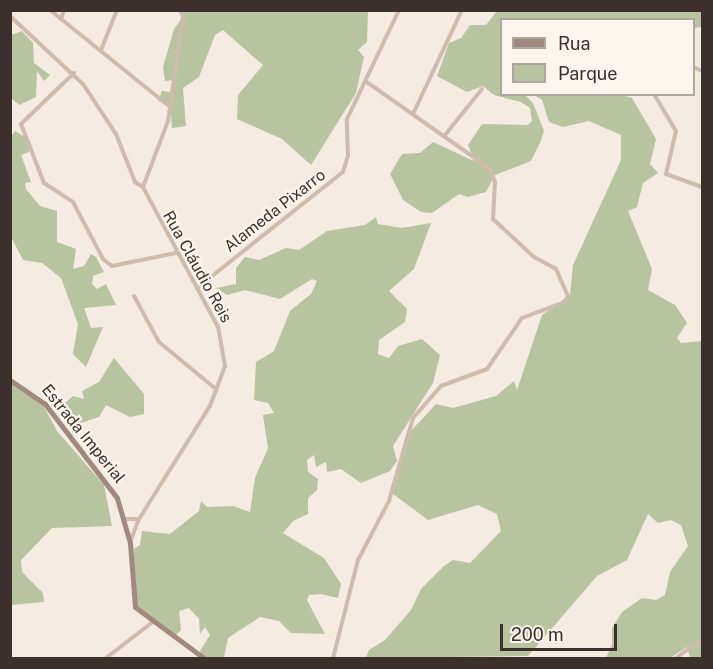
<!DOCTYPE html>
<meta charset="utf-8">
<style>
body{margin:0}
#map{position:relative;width:713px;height:669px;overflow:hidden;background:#f4ebe1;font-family:"Public Sans",sans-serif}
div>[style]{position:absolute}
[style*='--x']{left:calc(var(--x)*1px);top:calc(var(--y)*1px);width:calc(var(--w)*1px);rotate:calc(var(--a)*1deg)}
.green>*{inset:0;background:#b8c4a0}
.street>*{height:4px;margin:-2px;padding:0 2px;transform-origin:2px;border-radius:2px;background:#cdbbac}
.secondary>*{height:5px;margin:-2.5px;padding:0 2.5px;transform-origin:2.5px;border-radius:2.5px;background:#a18a7d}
span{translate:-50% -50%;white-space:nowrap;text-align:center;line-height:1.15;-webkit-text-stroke:4.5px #fbf5ee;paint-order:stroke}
.street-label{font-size:16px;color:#3b302b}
.frame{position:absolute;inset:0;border:12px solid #3b302b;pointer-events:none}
.legend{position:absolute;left:500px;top:18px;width:195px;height:78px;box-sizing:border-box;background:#fbf5ee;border:2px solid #aea6a0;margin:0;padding:8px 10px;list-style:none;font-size:18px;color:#3b302b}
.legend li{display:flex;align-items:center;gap:12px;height:30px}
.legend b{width:30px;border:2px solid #aea6a0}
.scale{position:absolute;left:500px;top:624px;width:117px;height:27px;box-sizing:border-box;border:3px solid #3b302b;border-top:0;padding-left:8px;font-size:18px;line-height:21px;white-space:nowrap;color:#3b302b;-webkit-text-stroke:4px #fbf5ee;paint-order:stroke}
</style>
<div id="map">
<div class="green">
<i style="clip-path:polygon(178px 11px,368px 11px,367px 42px,358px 50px,364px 57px,356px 93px,311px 165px,282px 139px,237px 119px,238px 95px,263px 65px,223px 30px,215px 35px,199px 77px,183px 88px,186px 126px,172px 128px,170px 105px,158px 101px,162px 91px,170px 92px,174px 80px,165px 81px,163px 67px,174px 29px,182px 18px)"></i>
<i style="clip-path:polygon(497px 11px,702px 11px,702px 27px,694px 28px,694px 20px,502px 20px,502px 94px,525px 95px,533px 103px,544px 131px,540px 143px,531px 161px,495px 175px,486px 192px,468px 197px,459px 194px,432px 213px,421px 212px,403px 200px,390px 174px,402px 154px,420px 153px,433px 142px,474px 161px,468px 145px,482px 124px,528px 125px,532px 121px,530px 108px,521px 102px,494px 95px,483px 86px,467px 92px,437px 76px,449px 43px,461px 38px,470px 25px,486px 25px)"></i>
<i style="clip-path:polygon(22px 31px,33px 43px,34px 63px,50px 75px,44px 81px,37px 71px,36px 97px,19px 105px,11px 98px,11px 35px)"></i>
<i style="clip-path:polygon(617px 94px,632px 98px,656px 139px,650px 164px,658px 173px,643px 183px,637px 207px,628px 211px,652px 269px,648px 290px,675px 305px,687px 323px,677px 338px,681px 343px,702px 341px,702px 658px,690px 658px,687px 647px,670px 658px,606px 658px,612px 645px,612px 628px,622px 612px,642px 598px,656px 600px,665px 595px,670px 572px,688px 546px,681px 525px,671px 520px,658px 523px,648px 514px,627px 560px,597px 576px,528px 656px,366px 658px,369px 650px,385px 640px,411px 610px,421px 589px,444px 566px,453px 560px,470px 563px,501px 531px,497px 514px,478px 505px,428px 520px,393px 494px,408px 434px,436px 404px,453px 408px,496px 396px,514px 381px,517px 390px,542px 315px,570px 295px,573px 265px,621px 160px,621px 135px,589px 121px,563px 127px,549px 122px,542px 100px,534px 95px)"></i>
<i style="clip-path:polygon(15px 131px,28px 139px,29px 152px,21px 155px,31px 182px,25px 183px,26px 189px,40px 206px,57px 211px,57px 242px,76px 249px,73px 269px,84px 266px,91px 254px,96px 257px,104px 272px,93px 276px,92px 284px,97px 289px,106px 284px,116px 305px,84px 308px,91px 328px,103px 327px,86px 367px,73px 354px,78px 324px,61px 278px,42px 263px,23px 260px,11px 237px,10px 138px)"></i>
<i style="clip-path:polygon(376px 217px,378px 224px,402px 228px,431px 223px,414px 269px,389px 291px,407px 309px,405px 322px,379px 340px,378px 354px,389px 358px,398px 346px,422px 339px,440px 355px,433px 383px,393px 446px,397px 461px,390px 471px,361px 483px,341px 469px,327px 472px,326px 462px,316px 467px,314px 455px,307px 460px,308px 472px,318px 479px,317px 490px,308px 498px,308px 514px,293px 521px,283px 533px,324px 558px,341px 584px,338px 598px,321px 594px,309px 595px,307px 600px,325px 634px,291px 633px,279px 621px,260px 617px,228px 638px,224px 658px,203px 658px,200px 651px,210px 635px,205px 627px,200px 634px,199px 619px,189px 608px,179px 611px,181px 630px,176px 635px,133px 606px,134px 549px,140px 545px,142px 531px,170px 534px,199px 511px,201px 501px,207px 507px,233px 506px,250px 512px,255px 478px,268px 448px,263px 415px,274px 413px,268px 403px,254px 400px,256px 362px,274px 351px,290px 311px,311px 294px,317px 281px,312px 279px,280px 299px,245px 290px,227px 295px,216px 288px,236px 284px,236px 268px,245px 257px,259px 260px,286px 248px,299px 250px,327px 231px,365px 225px)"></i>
<i style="clip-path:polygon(114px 358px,144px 394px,144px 414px,130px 417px,106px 405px,99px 417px,78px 424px,65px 403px,73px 396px,84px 399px,82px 391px,99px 382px)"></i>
<i style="clip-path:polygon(10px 381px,42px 403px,57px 431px,104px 485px,112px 526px,52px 528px,21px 560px,22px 572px,43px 593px,44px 602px,12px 605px)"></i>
</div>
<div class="street">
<i style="--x:50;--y:10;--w:154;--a:38.9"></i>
<i style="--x:10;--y:16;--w:100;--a:43"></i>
<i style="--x:83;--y:84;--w:60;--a:56.6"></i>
<i style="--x:116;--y:134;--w:52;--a:68.4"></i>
<i style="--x:135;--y:182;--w:9;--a:32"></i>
<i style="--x:61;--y:19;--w:9;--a:-72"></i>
<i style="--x:101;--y:50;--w:43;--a:-68.2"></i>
<i style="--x:694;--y:67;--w:9;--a:27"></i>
<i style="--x:74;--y:73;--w:74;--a:136.1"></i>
<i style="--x:21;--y:124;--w:63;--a:68.7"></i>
<i style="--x:44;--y:183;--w:35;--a:33"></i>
<i style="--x:73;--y:202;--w:64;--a:62.2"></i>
<i style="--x:103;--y:259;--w:11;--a:38"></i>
<i style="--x:112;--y:266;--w:65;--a:-11.5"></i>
<i style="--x:654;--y:94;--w:43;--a:59.3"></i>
<i style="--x:676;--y:131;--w:44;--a:103.1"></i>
<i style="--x:666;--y:174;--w:38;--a:20"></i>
<i style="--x:413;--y:114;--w:115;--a:-64.8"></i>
<i style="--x:445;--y:135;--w:59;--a:-51.2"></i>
<i style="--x:197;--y:288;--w:186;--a:-38.5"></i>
<i style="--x:343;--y:172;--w:17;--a:-73"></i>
<i style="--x:348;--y:156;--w:37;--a:-92"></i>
<i style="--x:347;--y:119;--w:121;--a:-64.5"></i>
<i style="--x:134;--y:296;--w:52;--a:61.5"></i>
<i style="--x:159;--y:342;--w:75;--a:39.6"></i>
<i style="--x:124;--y:519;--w:15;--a:0"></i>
<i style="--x:130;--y:542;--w:25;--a:-69"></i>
<i style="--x:139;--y:519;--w:133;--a:-57.9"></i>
<i style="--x:210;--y:406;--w:43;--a:-69.4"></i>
<i style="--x:225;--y:366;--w:40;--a:-100"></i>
<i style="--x:218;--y:327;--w:159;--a:-118.2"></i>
<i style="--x:143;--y:187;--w:71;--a:-69.3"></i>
<i style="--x:168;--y:121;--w:112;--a:-81.8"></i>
<i style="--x:106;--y:658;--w:61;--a:-37.6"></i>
<i style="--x:333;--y:658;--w:101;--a:-75.7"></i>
<i style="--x:358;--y:560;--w:67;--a:-62.3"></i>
<i style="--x:389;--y:501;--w:86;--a:-73.9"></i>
<i style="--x:413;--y:418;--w:43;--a:-48.8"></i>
<i style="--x:441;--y:386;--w:49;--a:-20.3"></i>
<i style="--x:487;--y:369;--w:62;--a:-55.5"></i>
<i style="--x:522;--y:318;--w:46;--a:-20.4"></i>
<i style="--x:565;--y:302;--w:7;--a:-63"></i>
<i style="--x:568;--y:296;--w:30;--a:-114"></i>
<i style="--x:556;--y:269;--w:25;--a:-151"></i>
<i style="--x:534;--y:257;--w:56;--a:-137.2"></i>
<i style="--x:493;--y:219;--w:37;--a:-87"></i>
<i style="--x:495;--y:182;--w:15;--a:-113"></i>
<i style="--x:489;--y:168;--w:151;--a:-144.9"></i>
<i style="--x:676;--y:658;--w:32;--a:-36"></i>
</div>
<div class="secondary">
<i style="--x:10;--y:380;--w:42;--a:34.4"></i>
<i style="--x:45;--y:404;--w:118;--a:52.5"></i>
<i style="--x:117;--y:498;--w:47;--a:73.9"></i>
<i style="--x:130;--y:543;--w:64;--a:85.5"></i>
<i style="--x:135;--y:607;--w:86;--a:36.5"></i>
</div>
<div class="street-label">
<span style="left:275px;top:211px;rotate:-38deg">Alameda Pixarro</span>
<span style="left:197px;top:267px;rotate:61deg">Rua Cláudio Reis</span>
<span style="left:83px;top:434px;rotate:51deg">Estrada Imperial</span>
</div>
<div class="frame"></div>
<ul class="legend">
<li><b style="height:8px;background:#a18a7d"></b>Rua</li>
<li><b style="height:16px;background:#b8c4a0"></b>Parque</li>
</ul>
<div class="scale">200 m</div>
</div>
